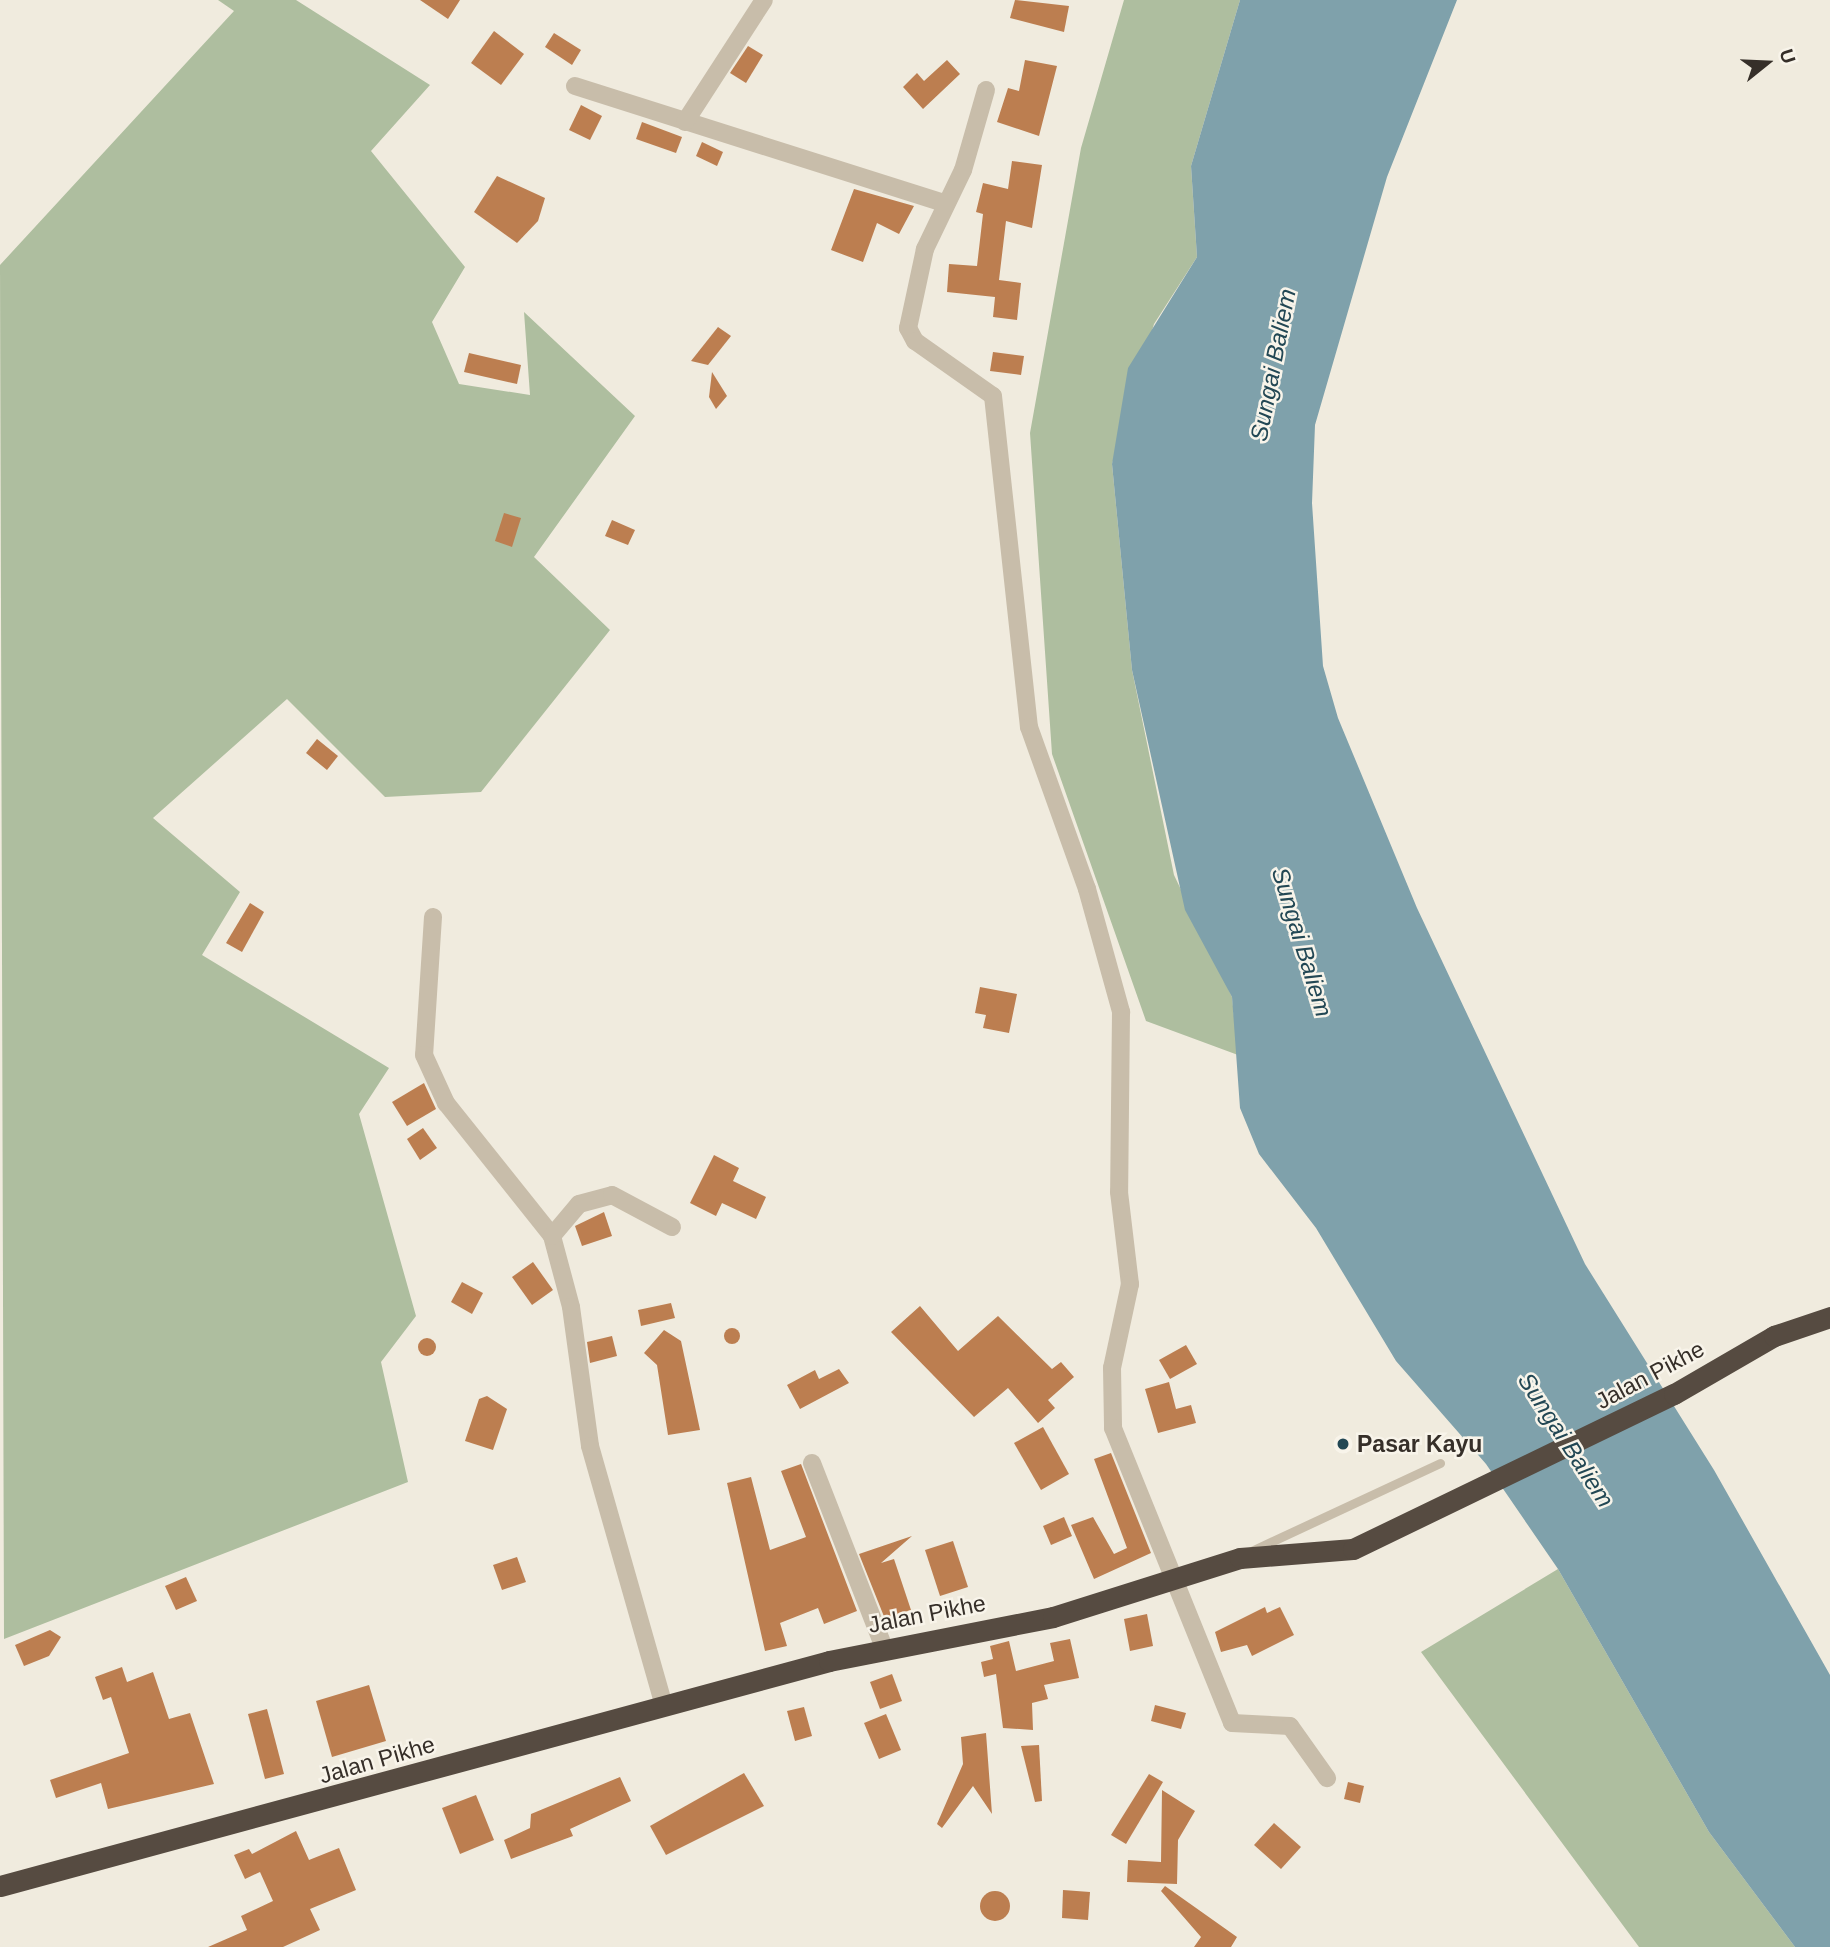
<!DOCTYPE html>
<style>
body{margin:0}
#map{position:relative;width:1830px;height:1947px;overflow:hidden;background:#f0ebde;font-family:Helvetica,sans-serif}
div>[style]{position:absolute}
[style*='--x']{left:calc(var(--x)*1px);top:calc(var(--y)*1px);width:calc(var(--w)*1px);rotate:calc(var(--a)*1deg)}
.green>*{inset:0;background:#aebe9f}
.water>*{inset:0;background:#7fa1ab}
.building>*{inset:0;background:#bc7e50}
.round{border-radius:50%}
.lane>*{height:9px;margin:-4.5px;padding:0 4.5px;transform-origin:4.5px;border-radius:4.5px;background:#c8bdaa}
.street>*{height:18px;margin:-9px;padding:0 9px;transform-origin:9px;border-radius:9px;background:#c8bdaa}
.highway>*{height:21px;margin:-10.5px;padding:0 10.5px;transform-origin:10.5px;border-radius:10.5px;background:#564b41}
.dots>*{width:19px;height:19px;translate:-50% -50%;box-sizing:border-box;border:4px solid #f8f4ea;border-radius:50%}
span{translate:-50% -50%;white-space:nowrap;text-align:center;line-height:1.15;-webkit-text-stroke:5px #f8f4ea;paint-order:stroke}
.street-label{font-size:23px;color:#362f29}
.poi-label{font-size:23px;color:#362f29;font-weight:700}
.left{translate:0 -50%;text-align:left}
.water-label{font-size:24px;color:#224754;font-style:italic}
.north{position:absolute;left:1732px;top:28px;width:70px;height:70px;-webkit-text-stroke:5px #f8f4ea;paint-order:stroke;rotate:72deg;font-size:19px;font-weight:700;line-height:28px;text-align:center;color:#362f29}
.north::after{content:'';display:block;margin:auto;width:24px;height:32px;background:#362f29;clip-path:polygon(50% 0,100% 100%,50% 72%,0 100%)}
</style>
<div id="map">
<div class="green">
<i style="clip-path:polygon(218px 0,296px 0,430px 85px,371px 151px,465px 267px,432px 322px,459px 384px,530px 395px,524px 312px,635px 416px,534px 557px,610px 630px,481px 792px,385px 797px,287px 699px,153px 818px,240px 892px,202px 955px,389px 1068px,359px 1114px,416px 1316px,381px 1362px,408px 1482px,4px 1639px,0 265px,234px 11px)"></i>
<i style="clip-path:polygon(1124px 0,1240px 0,1191px 166px,1197px 257px,1154px 324px,1112px 464px,1132px 670px,1174px 875px,1232px 997px,1238px 1055px,1146px 1021px,1052px 754px,1030px 433px,1081px 148px)"></i>
<i style="clip-path:polygon(1558px 1569px,1709px 1832px,1795px 1947px,1639px 1947px,1421px 1652px)"></i>
</div>
<div class="water">
<i style="clip-path:polygon(1240px 0,1457px 0,1387px 177px,1315px 425px,1312px 503px,1323px 666px,1338px 718px,1417px 908px,1585px 1264px,1714px 1470px,1830px 1675px,1830px 1947px,1795px 1947px,1709px 1832px,1558px 1569px,1486px 1464px,1396px 1361px,1316px 1228px,1259px 1154px,1240px 1108px,1232px 997px,1185px 910px,1132px 670px,1112px 464px,1128px 368px,1197px 257px,1191px 166px)"></i>
</div>
<div class="building">
<i style="clip-path:polygon(420px 0,460px 0,448px 19px)"></i>
<i style="clip-path:polygon(1015px 0,1069px 6px,1064px 32px,1010px 18px)"></i>
<i style="clip-path:polygon(494px 31px,524px 54px,501px 85px,471px 63px)"></i>
<i style="clip-path:polygon(554px 33px,581px 50px,572px 65px,545px 47px)"></i>
<i style="clip-path:polygon(748px 46px,763px 55px,746px 83px,730px 73px)"></i>
<i style="clip-path:polygon(947px 60px,960px 74px,923px 109px,903px 87px,917px 73px,924px 81px)"></i>
<i style="clip-path:polygon(1025px 60px,1057px 66px,1039px 136px,997px 122px,1008px 88px,1019px 91px)"></i>
<i style="clip-path:polygon(581px 105px,602px 116px,590px 140px,569px 130px)"></i>
<i style="clip-path:polygon(642px 122px,682px 137px,676px 153px,636px 139px)"></i>
<i style="clip-path:polygon(702px 142px,723px 152px,717px 166px,696px 156px)"></i>
<i style="clip-path:polygon(1012px 161px,1042px 165px,1032px 228px,1006px 221px,999px 280px,1021px 283px,1017px 320px,993px 317px,995px 297px,947px 292px,949px 264px,977px 266px,983px 214px,976px 212px,983px 183px,1008px 189px)"></i>
<i style="clip-path:polygon(497px 176px,545px 198px,538px 221px,517px 243px,474px 212px)"></i>
<i style="clip-path:polygon(854px 189px,914px 206px,899px 234px,877px 223px,863px 262px,831px 250px)"></i>
<i style="clip-path:polygon(718px 327px,731px 336px,708px 365px,691px 361px)"></i>
<i style="clip-path:polygon(993px 352px,1024px 356px,1021px 375px,990px 371px)"></i>
<i style="clip-path:polygon(469px 353px,521px 365px,517px 384px,464px 372px)"></i>
<i style="clip-path:polygon(712px 372px,727px 396px,716px 409px,709px 397px)"></i>
<i style="clip-path:polygon(504px 513px,521px 518px,512px 547px,495px 541px)"></i>
<i style="clip-path:polygon(612px 520px,635px 530px,628px 545px,605px 536px)"></i>
<i style="clip-path:polygon(317px 739px,338px 756px,327px 770px,306px 753px)"></i>
<i style="clip-path:polygon(250px 903px,264px 912px,242px 952px,226px 943px)"></i>
<i style="clip-path:polygon(980px 987px,1017px 994px,1009px 1033px,983px 1028px,986px 1015px,975px 1013px)"></i>
<i style="clip-path:polygon(424px 1083px,436px 1109px,407px 1126px,392px 1102px)"></i>
<i style="clip-path:polygon(423px 1128px,437px 1148px,420px 1160px,407px 1139px)"></i>
<i style="clip-path:polygon(714px 1155px,739px 1168px,733px 1181px,766px 1197px,756px 1219px,722px 1203px,716px 1216px,690px 1203px)"></i>
<i style="clip-path:polygon(604px 1212px,612px 1236px,582px 1246px,575px 1226px)"></i>
<i style="clip-path:polygon(533px 1262px,553px 1290px,532px 1305px,512px 1277px)"></i>
<i style="clip-path:polygon(462px 1282px,483px 1293px,472px 1314px,451px 1302px)"></i>
<i style="clip-path:polygon(671px 1303px,675px 1318px,641px 1326px,638px 1310px)"></i>
<i style="clip-path:polygon(920px 1306px,958px 1351px,998px 1316px,1052px 1369px,1061px 1362px,1074px 1377px,1048px 1400px,1055px 1408px,1038px 1423px,1008px 1388px,974px 1417px,891px 1332px)"></i>
<i class="round" style="left:724px;top:1328px;width:16px;height:16px"></i>
<i style="clip-path:polygon(664px 1330px,681px 1341px,700px 1430px,668px 1435px,657px 1365px,644px 1353px)"></i>
<i style="clip-path:polygon(612px 1336px,617px 1356px,590px 1363px,587px 1342px)"></i>
<i class="round" style="left:418px;top:1338px;width:18px;height:18px"></i>
<i style="clip-path:polygon(1186px 1345px,1197px 1364px,1170px 1379px,1159px 1360px)"></i>
<i style="clip-path:polygon(839px 1369px,849px 1383px,800px 1409px,787px 1385px,815px 1370px,819px 1379px)"></i>
<i style="clip-path:polygon(1169px 1382px,1176px 1409px,1191px 1405px,1196px 1423px,1158px 1433px,1145px 1389px)"></i>
<i style="clip-path:polygon(487px 1396px,507px 1409px,493px 1450px,465px 1441px,479px 1399px)"></i>
<i style="clip-path:polygon(1043px 1427px,1069px 1474px,1041px 1490px,1014px 1443px)"></i>
<i style="clip-path:polygon(1111px 1453px,1151px 1553px,1094px 1579px,1071px 1525px,1093px 1517px,1114px 1554px,1127px 1548px,1094px 1459px)"></i>
<i style="clip-path:polygon(801px 1464px,857px 1611px,824px 1624px,818px 1608px,780px 1623px,787px 1646px,765px 1651px,727px 1483px,751px 1477px,770px 1550px,806px 1537px,781px 1471px)"></i>
<i style="clip-path:polygon(1064px 1517px,1072px 1536px,1051px 1545px,1043px 1526px)"></i>
<i style="clip-path:polygon(912px 1536px,881px 1563px,894px 1559px,911px 1610px,885px 1619px,859px 1554px)"></i>
<i style="clip-path:polygon(953px 1541px,968px 1587px,940px 1596px,925px 1550px)"></i>
<i style="clip-path:polygon(517px 1557px,526px 1582px,502px 1590px,493px 1565px)"></i>
<i style="clip-path:polygon(186px 1577px,197px 1601px,176px 1610px,165px 1586px)"></i>
<i style="clip-path:polygon(1265px 1607px,1267px 1613px,1280px 1607px,1294px 1635px,1252px 1656px,1247px 1645px,1221px 1652px,1215px 1632px)"></i>
<i style="clip-path:polygon(1147px 1614px,1153px 1646px,1130px 1651px,1124px 1619px)"></i>
<i style="clip-path:polygon(50px 1630px,61px 1637px,49px 1656px,24px 1666px,15px 1645px)"></i>
<i style="clip-path:polygon(1070px 1639px,1079px 1678px,1044px 1685px,1048px 1699px,1032px 1703px,1033px 1730px,1003px 1728px,996px 1674px,984px 1677px,981px 1662px,993px 1659px,990px 1646px,1009px 1641px,1016px 1671px,1054px 1661px,1050px 1643px)"></i>
<i style="clip-path:polygon(122px 1667px,127px 1682px,153px 1672px,169px 1719px,190px 1713px,214px 1784px,108px 1809px,101px 1783px,56px 1798px,50px 1780px,129px 1753px,111px 1697px,103px 1700px,95px 1677px)"></i>
<i style="clip-path:polygon(892px 1674px,902px 1701px,880px 1709px,870px 1682px)"></i>
<i style="clip-path:polygon(369px 1685px,386px 1741px,332px 1757px,316px 1701px)"></i>
<i style="clip-path:polygon(1155px 1705px,1186px 1713px,1181px 1729px,1151px 1721px)"></i>
<i style="clip-path:polygon(804px 1707px,812px 1736px,795px 1741px,787px 1711px)"></i>
<i style="clip-path:polygon(267px 1709px,284px 1774px,265px 1779px,248px 1714px)"></i>
<i style="clip-path:polygon(886px 1714px,901px 1750px,879px 1759px,864px 1723px)"></i>
<i style="clip-path:polygon(986px 1733px,992px 1814px,973px 1786px,942px 1828px,937px 1824px,963px 1764px,961px 1737px)"></i>
<i style="clip-path:polygon(1039px 1745px,1042px 1801px,1035px 1802px,1021px 1746px)"></i>
<i style="clip-path:polygon(744px 1773px,764px 1806px,666px 1855px,650px 1826px)"></i>
<i style="clip-path:polygon(1149px 1774px,1163px 1782px,1126px 1844px,1111px 1835px)"></i>
<i style="clip-path:polygon(620px 1777px,631px 1801px,570px 1829px,573px 1836px,511px 1859px,504px 1840px,530px 1828px,531px 1814px)"></i>
<i style="clip-path:polygon(1348px 1782px,1364px 1786px,1360px 1803px,1344px 1799px)"></i>
<i style="clip-path:polygon(1162px 1790px,1195px 1811px,1178px 1840px,1177px 1884px,1127px 1882px,1128px 1860px,1161px 1862px)"></i>
<i style="clip-path:polygon(476px 1795px,494px 1840px,460px 1854px,442px 1808px)"></i>
<i style="clip-path:polygon(1274px 1823px,1301px 1847px,1281px 1869px,1254px 1845px)"></i>
<i style="clip-path:polygon(296px 1831px,309px 1860px,339px 1848px,356px 1890px,310px 1909px,320px 1930px,283px 1947px,208px 1947px,247px 1930px,241px 1916px,273px 1901px,260px 1872px,245px 1879px,234px 1855px,249px 1849px,252px 1854px)"></i>
<i style="clip-path:polygon(1165px 1886px,1237px 1937px,1231px 1947px,1194px 1947px,1201px 1937px,1161px 1891px)"></i>
<i style="clip-path:polygon(1063px 1890px,1090px 1892px,1088px 1920px,1062px 1918px)"></i>
<i class="round" style="left:980px;top:1891px;width:30px;height:30px"></i>
</div>
<div class="lane">
<i style="--x:1247;--y:1553;--w:213;--a:-25"></i>
</div>
<div class="street">
<i style="--x:575;--y:86;--w:389;--a:17.6"></i>
<i style="--x:986;--y:90;--w:83;--a:106"></i>
<i style="--x:963;--y:170;--w:88;--a:115.7"></i>
<i style="--x:925;--y:249;--w:81;--a:102.1"></i>
<i style="--x:908;--y:328;--w:15;--a:62"></i>
<i style="--x:915;--y:341;--w:95;--a:35.2"></i>
<i style="--x:993;--y:396;--w:333;--a:83.8"></i>
<i style="--x:1029;--y:727;--w:172;--a:70.3"></i>
<i style="--x:1087;--y:889;--w:128;--a:74.5"></i>
<i style="--x:1121;--y:1012;--w:180;--a:90.6"></i>
<i style="--x:1119;--y:1192;--w:93;--a:83.2"></i>
<i style="--x:1130;--y:1284;--w:86;--a:102.1"></i>
<i style="--x:1112;--y:1368;--w:60;--a:89"></i>
<i style="--x:1113;--y:1428;--w:318;--a:68"></i>
<i style="--x:1232;--y:1723;--w:58;--a:3"></i>
<i style="--x:1290;--y:1726;--w:64;--a:54.6"></i>
<i style="--x:685;--y:122;--w:145;--a:-57.1"></i>
<i style="--x:433;--y:917;--w:138;--a:93.7"></i>
<i style="--x:424;--y:1055;--w:53;--a:65.4"></i>
<i style="--x:446;--y:1103;--w:170;--a:51.4"></i>
<i style="--x:552;--y:1236;--w:73;--a:75"></i>
<i style="--x:571;--y:1307;--w:140;--a:82.2"></i>
<i style="--x:590;--y:1446;--w:270;--a:74.1"></i>
<i style="--x:552;--y:1236;--w:42;--a:-49.8"></i>
<i style="--x:579;--y:1204;--w:34;--a:-15"></i>
<i style="--x:612;--y:1195;--w:68;--a:28.1"></i>
<i style="--x:812;--y:1463;--w:199;--a:68.7"></i>
</div>
<div class="highway">
<i style="--x:0;--y:1886;--w:859;--a:-15.18"></i>
<i style="--x:829;--y:1661;--w:228;--a:-11.1"></i>
<i style="--x:1053;--y:1617;--w:196;--a:-17.5"></i>
<i style="--x:1240;--y:1558;--w:113;--a:-4.6"></i>
<i style="--x:1353;--y:1549;--w:356;--a:-25.8"></i>
<i style="--x:1674;--y:1394;--w:116;--a:-30.1"></i>
<i style="--x:1774;--y:1336;--w:59;--a:-18.7"></i>
</div>
<div class="dots">
<i style="left:1343px;top:1444px;background:#224754"></i>
</div>
<div class="street-label">
<span style="left:1650px;top:1375px;rotate:-28deg">Jalan Pikhe</span>
<span style="left:927px;top:1614px;rotate:-11deg">Jalan Pikhe</span>
<span style="left:377px;top:1760px;rotate:-16deg">Jalan Pikhe</span>
</div>
<div class="poi-label">
<span class="left" style="left:1357px;top:1444px">Pasar Kayu</span>
</div>
<div class="water-label">
<span style="left:1273px;top:365px;rotate:-79deg">Sungai Baliem</span>
<span style="left:1302px;top:942px;rotate:73deg">Sungai Baliem</span>
<span style="left:1566px;top:1440px;rotate:57deg">Sungai Baliem</span>
</div>
<div class="north">U</div>
</div>
